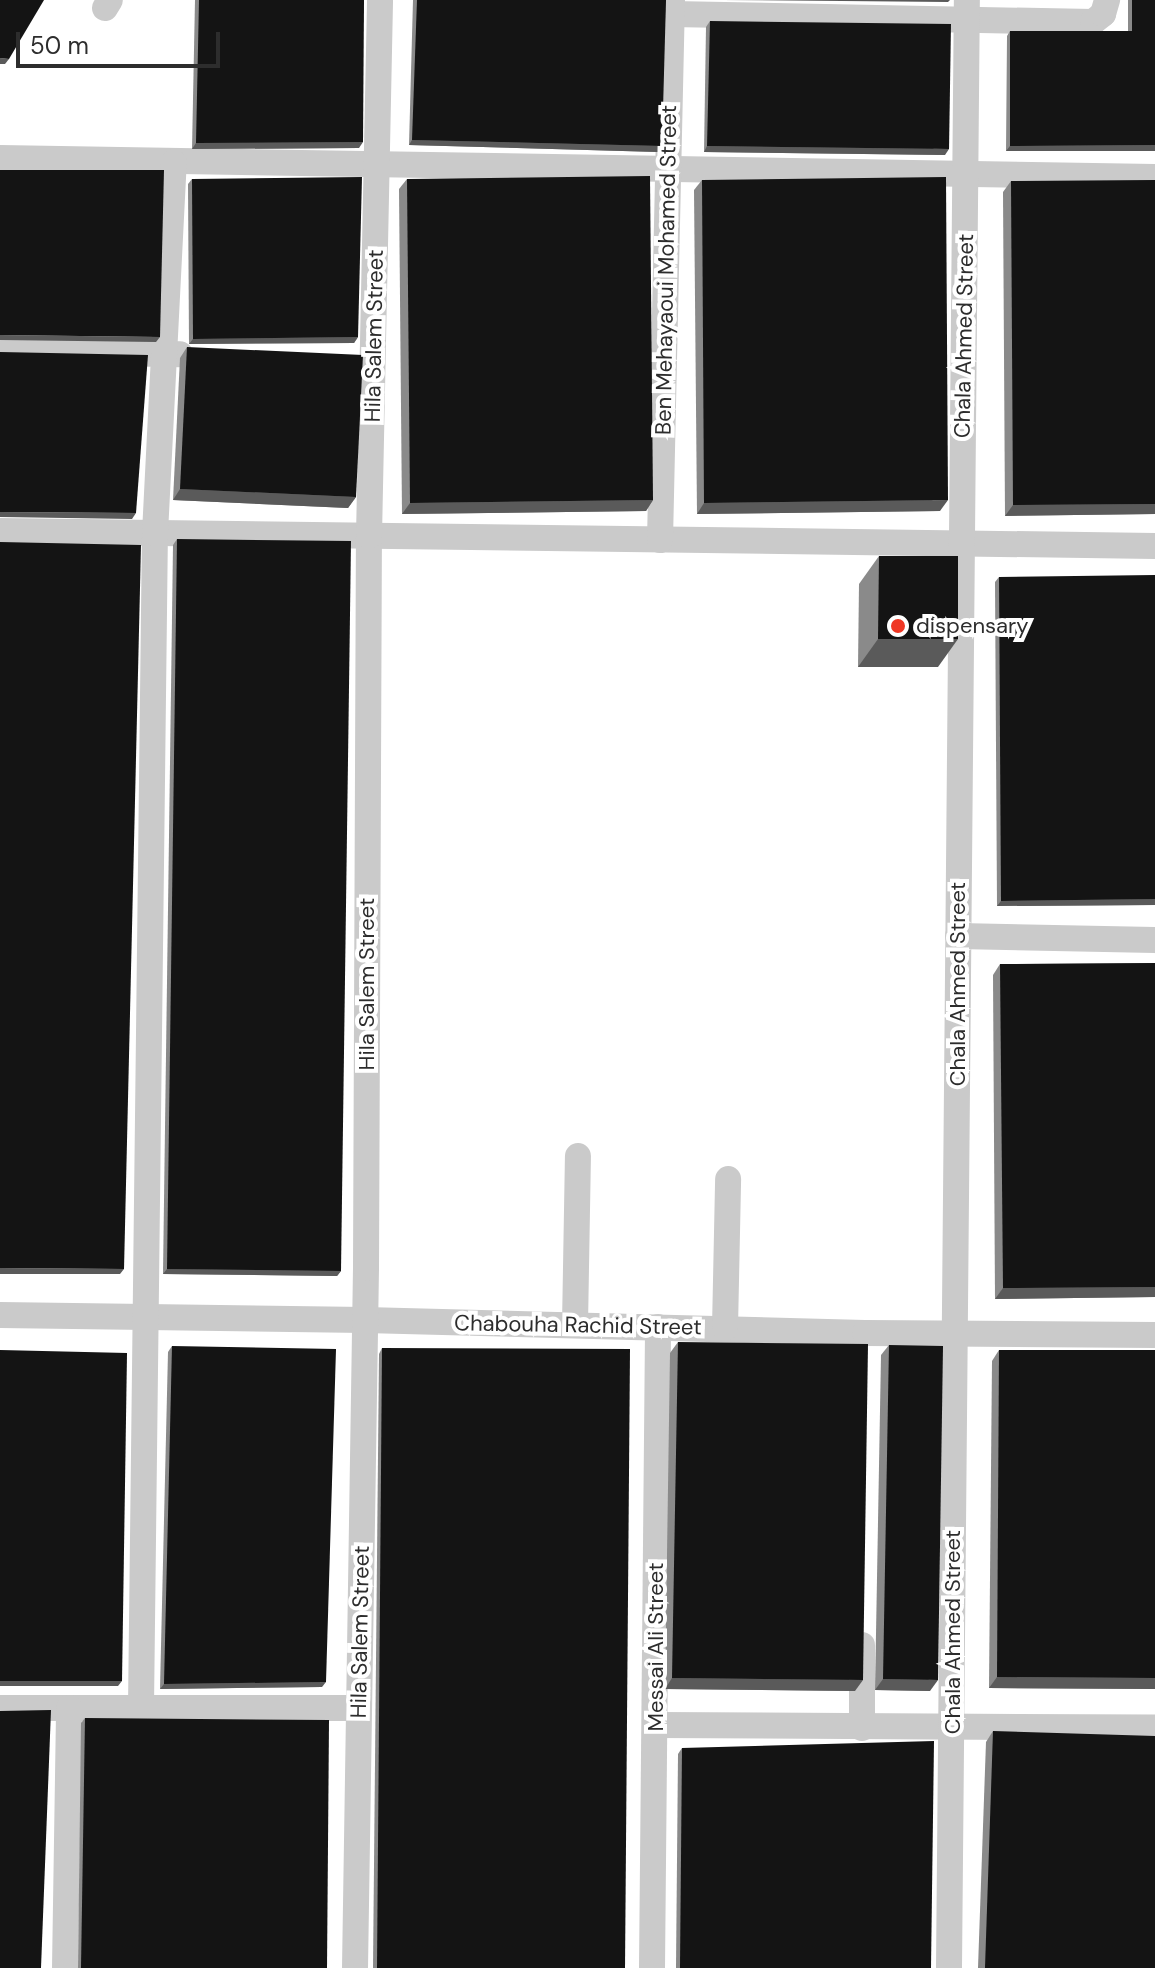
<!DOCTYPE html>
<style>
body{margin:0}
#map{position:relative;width:1155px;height:1968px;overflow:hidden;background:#fff;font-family:"DM Sans",sans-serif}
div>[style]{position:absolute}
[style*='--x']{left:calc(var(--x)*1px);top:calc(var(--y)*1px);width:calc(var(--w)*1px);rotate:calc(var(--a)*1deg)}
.street>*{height:26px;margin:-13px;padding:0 13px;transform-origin:13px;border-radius:13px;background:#cacaca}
.wall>*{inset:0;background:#8a8a8a}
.shaded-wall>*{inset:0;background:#5a5a5a}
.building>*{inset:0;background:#141414}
.dots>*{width:22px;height:22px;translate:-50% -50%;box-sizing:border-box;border:4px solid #fff;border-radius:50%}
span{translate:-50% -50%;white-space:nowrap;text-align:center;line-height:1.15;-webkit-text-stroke:8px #fff;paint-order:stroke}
.street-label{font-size:22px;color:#2d2d2d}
.poi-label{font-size:22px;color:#2d2d2d}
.left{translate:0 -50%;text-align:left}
.scale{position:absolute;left:16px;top:32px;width:204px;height:36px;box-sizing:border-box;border:4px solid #2d2d2d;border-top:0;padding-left:10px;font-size:24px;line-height:28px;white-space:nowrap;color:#2d2d2d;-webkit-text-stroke:6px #fff;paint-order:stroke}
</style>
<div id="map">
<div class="street">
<i style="--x:105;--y:8;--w:9;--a:-58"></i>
<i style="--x:672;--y:14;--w:421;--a:1.1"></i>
<i style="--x:1093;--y:22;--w:13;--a:-39"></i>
<i style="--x:1103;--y:14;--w:15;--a:-74"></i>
<i style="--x:0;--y:158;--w:1155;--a:0.94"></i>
<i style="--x:0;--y:351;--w:180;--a:1"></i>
<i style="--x:0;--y:531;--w:1155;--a:0.74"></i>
<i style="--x:660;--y:540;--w:540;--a:-88.73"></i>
<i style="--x:958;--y:936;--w:197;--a:1.2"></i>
<i style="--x:0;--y:1315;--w:365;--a:0.8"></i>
<i style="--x:365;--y:1320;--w:500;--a:1.49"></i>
<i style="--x:865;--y:1333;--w:290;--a:0.4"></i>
<i style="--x:575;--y:1325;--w:169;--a:-89"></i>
<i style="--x:725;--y:1328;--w:149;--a:-88.8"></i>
<i style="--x:141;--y:1707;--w:1174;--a:-89.32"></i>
<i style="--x:155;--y:533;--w:371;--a:-87.1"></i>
<i style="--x:0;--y:1708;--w:359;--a:0"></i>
<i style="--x:656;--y:1725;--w:499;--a:0.3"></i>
<i style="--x:862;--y:1728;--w:83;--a:-90"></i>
<i style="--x:65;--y:1968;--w:260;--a:-89.1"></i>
<i style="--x:355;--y:1968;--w:700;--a:-89.1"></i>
<i style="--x:366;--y:1268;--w:732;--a:-89.77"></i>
<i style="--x:369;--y:536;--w:536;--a:-88.82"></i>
<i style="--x:652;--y:1968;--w:641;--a:-89.46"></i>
<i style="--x:949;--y:1968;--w:1968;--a:-89.48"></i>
</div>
<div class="wall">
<i style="clip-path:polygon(195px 0,364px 0,359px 148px,192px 149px)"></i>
<i style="clip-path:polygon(413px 0,666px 0,658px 152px,409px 145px)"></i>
<i style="clip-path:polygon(1128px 0,1155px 0,1155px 151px,1006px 151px,1007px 36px,1010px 31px,1128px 31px)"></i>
<i style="clip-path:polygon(710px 21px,945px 155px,704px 152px,706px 27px)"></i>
<i style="clip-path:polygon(192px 179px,358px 337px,354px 343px,189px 344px,188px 184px)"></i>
<i style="clip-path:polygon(407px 179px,653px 500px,646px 511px,402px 514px,399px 189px)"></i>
<i style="clip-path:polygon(702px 180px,940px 511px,697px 514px,694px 190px)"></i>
<i style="clip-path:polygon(1011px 181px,1155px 514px,1005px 516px,1003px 192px)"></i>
<i style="clip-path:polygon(187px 347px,356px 497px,348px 508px,173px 500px,180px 358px)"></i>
<i style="clip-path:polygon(177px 539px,341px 1271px,337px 1276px,163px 1274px,173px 545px)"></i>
<i style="clip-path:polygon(879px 556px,938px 667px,858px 667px,859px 584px)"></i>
<i style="clip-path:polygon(999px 577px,1155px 905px,997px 906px,995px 582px)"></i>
<i style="clip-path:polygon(1155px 963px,1155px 1297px,995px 1299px,993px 975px,1000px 964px)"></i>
<i style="clip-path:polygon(678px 1342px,855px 1691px,665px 1689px,670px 1353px)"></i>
<i style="clip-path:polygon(889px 1345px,930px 1691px,875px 1690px,881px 1355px)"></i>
<i style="clip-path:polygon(172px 1346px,322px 1687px,160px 1689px,168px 1352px)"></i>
<i style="clip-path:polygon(382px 1348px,625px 1968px,373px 1968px,379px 1354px)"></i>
<i style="clip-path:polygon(999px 1350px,1155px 1350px,1155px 1689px,989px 1688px,992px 1361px)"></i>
<i style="clip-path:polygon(85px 1718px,327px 1968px,78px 1968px,81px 1723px)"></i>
<i style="clip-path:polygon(993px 1731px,1155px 1968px,978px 1968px,986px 1742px)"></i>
<i style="clip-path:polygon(682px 1748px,931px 1968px,676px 1968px,678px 1754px)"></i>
</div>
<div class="shaded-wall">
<i style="clip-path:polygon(722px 0,950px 0,948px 2px)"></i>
<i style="clip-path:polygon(0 58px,9px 59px,5px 64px,0 64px)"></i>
<i style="clip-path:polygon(412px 140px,662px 146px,658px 152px,409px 145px)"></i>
<i style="clip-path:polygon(363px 142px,359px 148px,192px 149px,196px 143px)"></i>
<i style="clip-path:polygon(1155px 145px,1155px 151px,1006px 151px,1010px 146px)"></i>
<i style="clip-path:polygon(707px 146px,949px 149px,945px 155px,704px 152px)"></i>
<i style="clip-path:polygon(0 335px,160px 337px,156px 342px,0 340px)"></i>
<i style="clip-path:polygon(358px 337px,354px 343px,189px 344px,193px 339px)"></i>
<i style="clip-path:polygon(180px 489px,356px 497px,348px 508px,173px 500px)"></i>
<i style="clip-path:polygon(653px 500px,646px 511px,402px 514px,410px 503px)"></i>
<i style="clip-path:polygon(948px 500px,940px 511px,697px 514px,704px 503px)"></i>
<i style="clip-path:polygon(1155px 504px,1155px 514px,1005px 516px,1013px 505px)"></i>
<i style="clip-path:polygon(0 512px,136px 513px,132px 519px,0 517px)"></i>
<i style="clip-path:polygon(878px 639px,958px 639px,938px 667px,858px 667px)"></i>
<i style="clip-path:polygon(1155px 899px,1155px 905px,997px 906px,1001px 901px)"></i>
<i style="clip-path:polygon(0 1268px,124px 1269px,120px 1274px,0 1274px)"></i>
<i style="clip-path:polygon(167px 1269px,341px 1271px,337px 1276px,163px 1274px)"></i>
<i style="clip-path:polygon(1155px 1287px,1155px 1297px,995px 1299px,1003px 1288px)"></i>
<i style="clip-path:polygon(997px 1677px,1155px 1678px,1155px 1689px,989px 1688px)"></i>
<i style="clip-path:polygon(672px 1678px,863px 1680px,855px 1691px,665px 1689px)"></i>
<i style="clip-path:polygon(883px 1679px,938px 1680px,930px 1691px,875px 1690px)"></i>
<i style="clip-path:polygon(0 1681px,122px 1681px,118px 1686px,0 1686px)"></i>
<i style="clip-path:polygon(326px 1682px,322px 1687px,160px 1689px,164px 1684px)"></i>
</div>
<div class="building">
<i style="clip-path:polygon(0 0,44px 0,9px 59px,0 58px)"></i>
<i style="clip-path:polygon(199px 0,364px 0,363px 142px,196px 143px)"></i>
<i style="clip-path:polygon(417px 0,666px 0,662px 146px,412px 140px)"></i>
<i style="clip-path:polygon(1132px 0,1155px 0,1155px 145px,1010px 146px,1010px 31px,1132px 31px)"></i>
<i style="clip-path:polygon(710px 21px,951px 24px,949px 149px,707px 146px)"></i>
<i style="clip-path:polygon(0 170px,164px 170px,160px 337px,0 335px)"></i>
<i style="clip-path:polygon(650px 176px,653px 500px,410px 503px,407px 179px)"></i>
<i style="clip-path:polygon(362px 177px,358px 337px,193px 339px,192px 179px)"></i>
<i style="clip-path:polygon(946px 177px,948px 500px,704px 503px,702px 180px)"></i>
<i style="clip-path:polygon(1155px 180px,1155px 504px,1013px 505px,1011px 181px)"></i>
<i style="clip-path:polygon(187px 347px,363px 355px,356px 497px,180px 489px)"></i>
<i style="clip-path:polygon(0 352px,148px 355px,136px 513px,0 512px)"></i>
<i style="clip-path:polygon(177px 539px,351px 541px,341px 1271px,167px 1269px)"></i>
<i style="clip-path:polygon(0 542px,141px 545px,124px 1269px,0 1268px)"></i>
<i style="clip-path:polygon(879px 556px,958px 556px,958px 639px,878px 639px)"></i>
<i style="clip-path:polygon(1155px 575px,1155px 899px,1001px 901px,999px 577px)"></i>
<i style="clip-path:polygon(1155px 963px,1155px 1287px,1003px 1288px,1000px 964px)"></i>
<i style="clip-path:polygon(678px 1342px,868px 1344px,863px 1680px,672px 1678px)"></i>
<i style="clip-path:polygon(889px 1345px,943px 1346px,938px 1680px,883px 1679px)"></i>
<i style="clip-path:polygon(172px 1346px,336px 1349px,326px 1682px,164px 1684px)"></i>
<i style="clip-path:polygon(382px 1348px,630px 1349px,625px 1968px,377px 1968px)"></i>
<i style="clip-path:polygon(0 1350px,127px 1353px,122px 1681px,0 1681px)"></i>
<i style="clip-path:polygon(999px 1350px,1155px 1350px,1155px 1678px,997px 1677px)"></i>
<i style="clip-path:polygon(51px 1710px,41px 1968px,0 1968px,0 1711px)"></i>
<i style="clip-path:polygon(85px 1718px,329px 1720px,327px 1968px,81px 1968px)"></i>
<i style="clip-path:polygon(993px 1731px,1155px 1736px,1155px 1968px,985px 1968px)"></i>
<i style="clip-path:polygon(934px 1741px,931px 1968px,680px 1968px,682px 1748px)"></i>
</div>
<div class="dots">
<i style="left:898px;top:626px;background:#ef3724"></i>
</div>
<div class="street-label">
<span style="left:666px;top:270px;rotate:-89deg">Ben Mehayaoui Mohamed Street</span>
<span style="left:374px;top:336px;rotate:-89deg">Hila Salem Street</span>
<span style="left:964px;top:336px;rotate:-89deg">Chala Ahmed Street</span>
<span style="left:367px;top:984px;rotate:-90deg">Hila Salem Street</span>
<span style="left:958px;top:984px;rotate:-90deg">Chala Ahmed Street</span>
<span style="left:578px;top:1325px;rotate:1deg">Chabouha Rachid Street</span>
<span style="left:360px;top:1632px;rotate:-89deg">Hila Salem Street</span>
<span style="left:953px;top:1632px;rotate:-90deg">Chala Ahmed Street</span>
<span style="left:656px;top:1647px;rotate:-90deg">Messai Ali Street</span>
</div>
<div class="poi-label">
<span class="left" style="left:916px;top:626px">dispensary</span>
</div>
<div class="scale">50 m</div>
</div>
